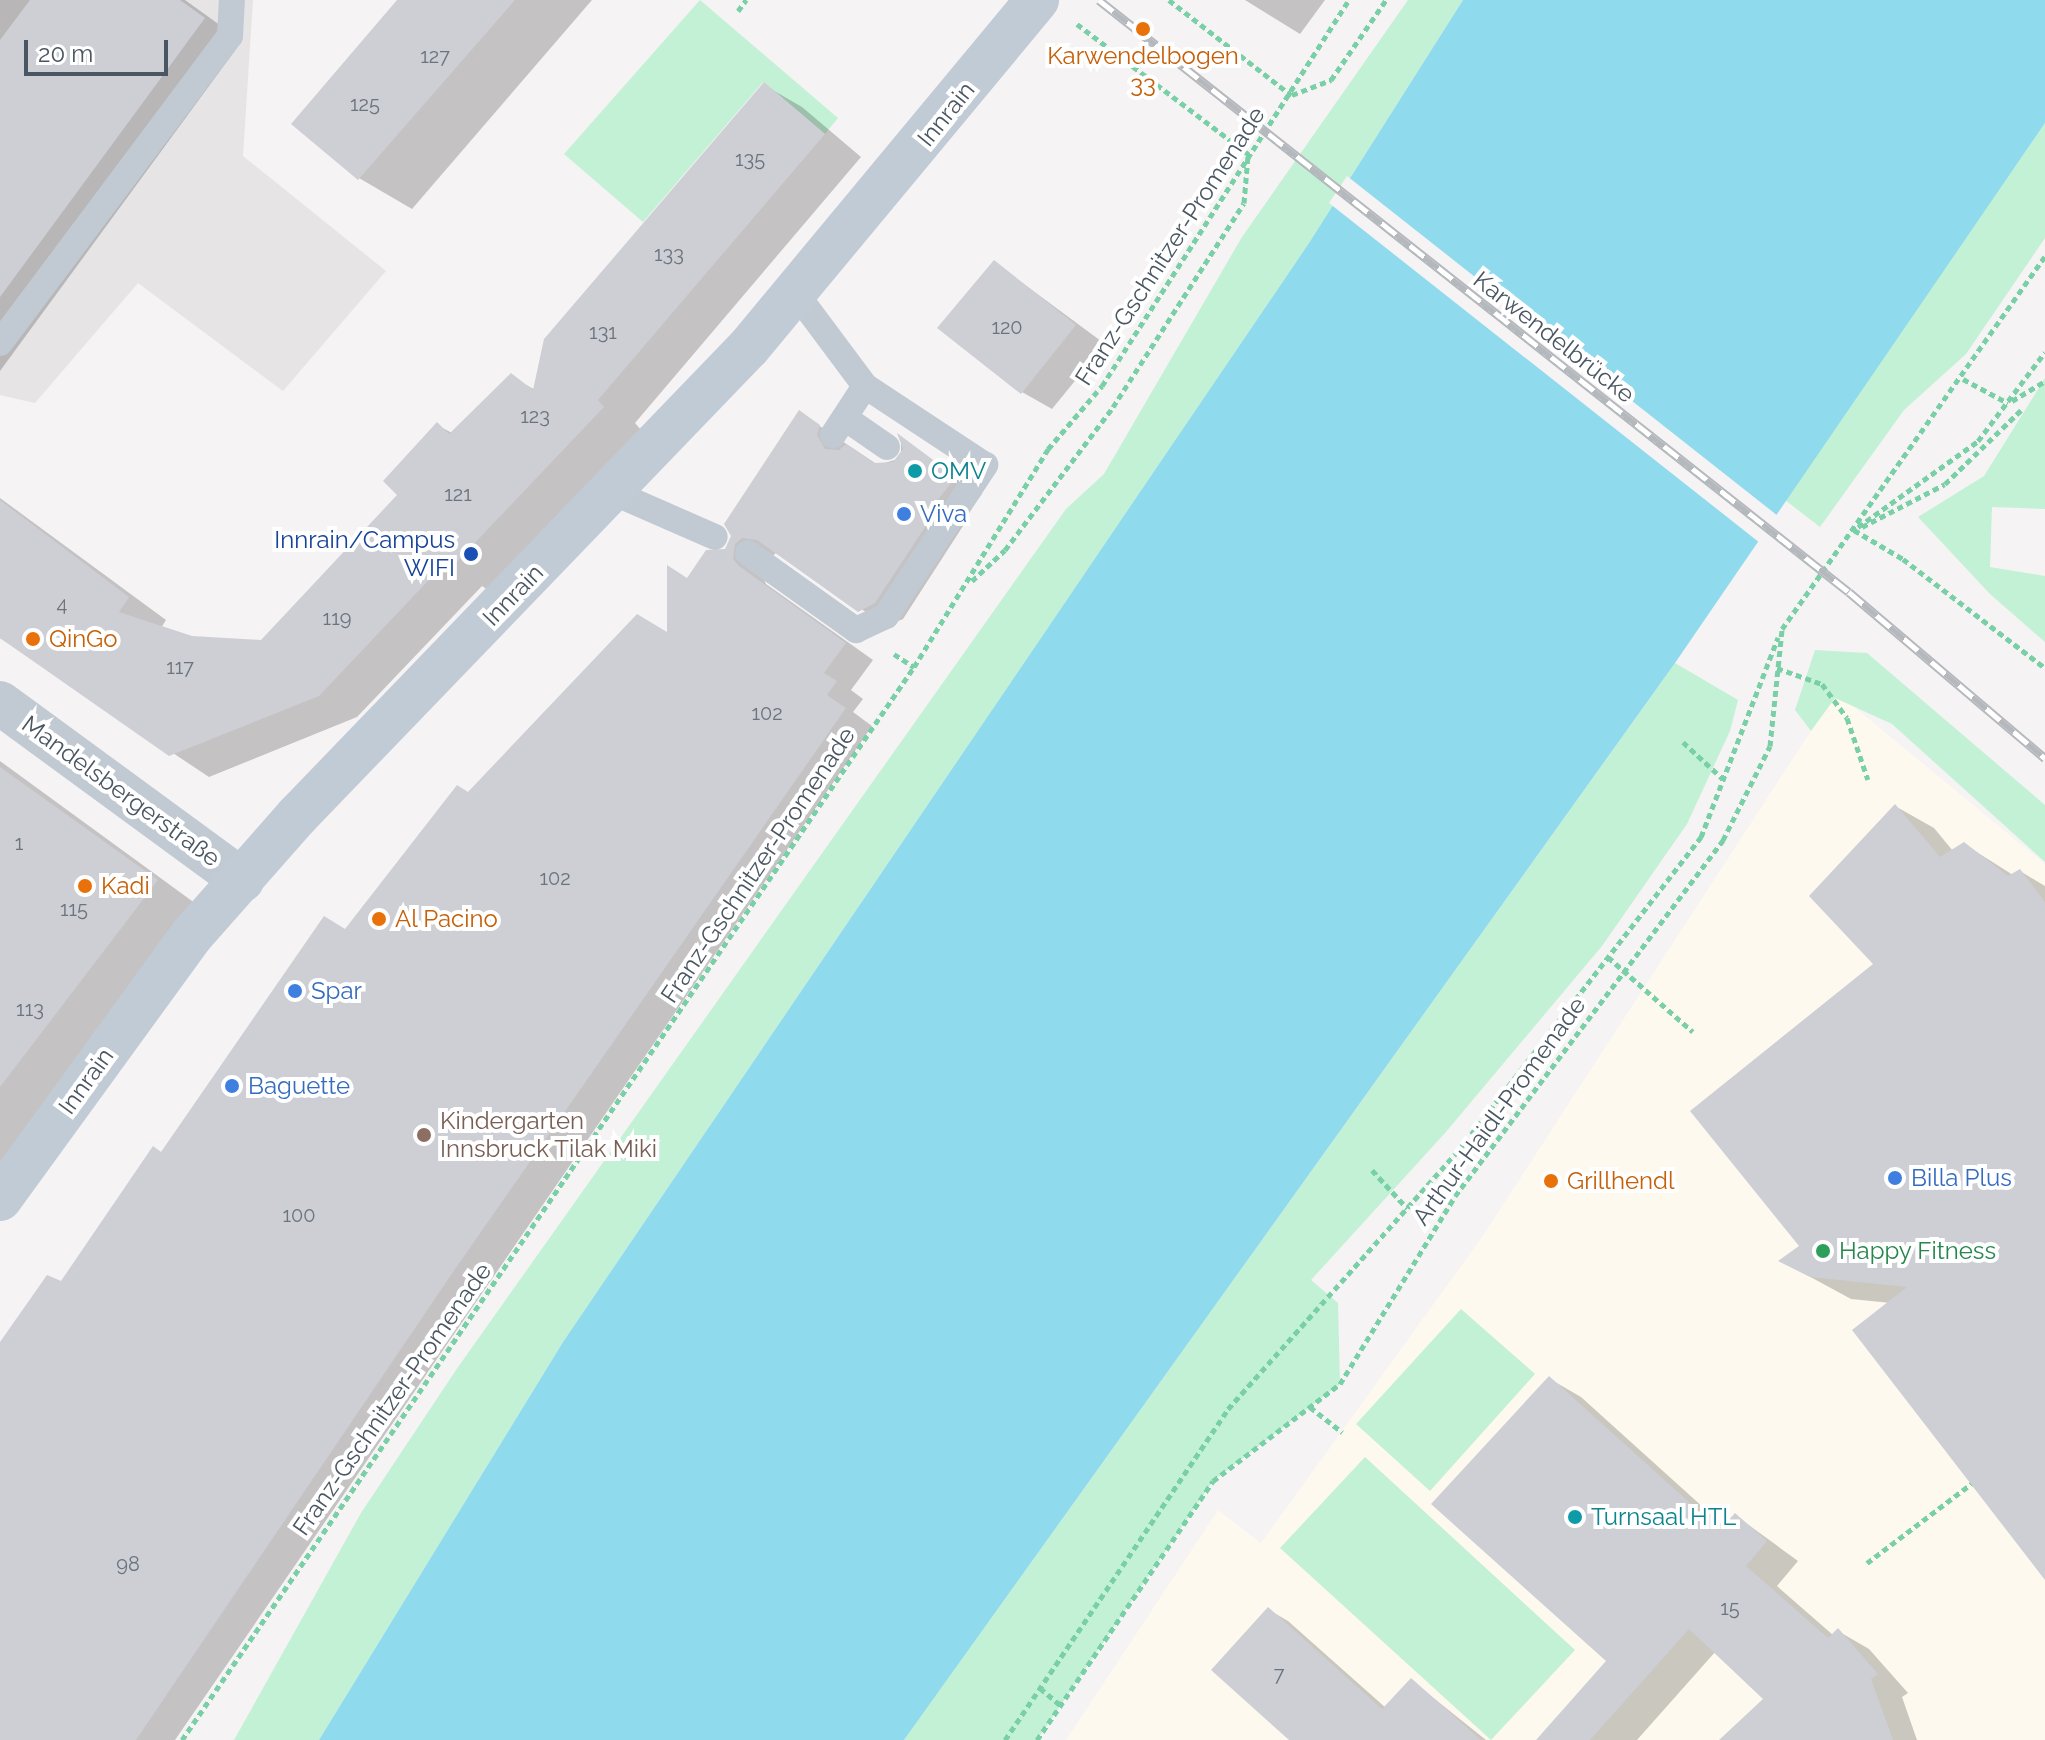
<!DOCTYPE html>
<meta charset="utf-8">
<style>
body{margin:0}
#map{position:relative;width:2045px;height:1740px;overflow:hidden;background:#f5f3f3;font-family:Raleway,sans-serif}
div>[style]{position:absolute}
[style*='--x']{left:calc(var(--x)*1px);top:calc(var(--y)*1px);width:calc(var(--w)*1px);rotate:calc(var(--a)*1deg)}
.commercial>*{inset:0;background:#fdf9ef}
.education>*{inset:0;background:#e6e4e5}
.green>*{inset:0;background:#c3f1d5}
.water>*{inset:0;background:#90daee}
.pier>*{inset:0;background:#f5f3f3}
.shadow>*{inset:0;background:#0003}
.building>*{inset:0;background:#cdcfd5}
.path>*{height:5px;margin-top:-2.5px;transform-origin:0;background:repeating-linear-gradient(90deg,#7ad0a6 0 6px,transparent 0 10px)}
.lane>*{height:26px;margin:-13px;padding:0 13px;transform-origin:13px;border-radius:13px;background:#c1cad2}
.street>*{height:44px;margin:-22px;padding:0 22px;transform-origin:22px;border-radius:22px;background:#c1cad2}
.secondary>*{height:44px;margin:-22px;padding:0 22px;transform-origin:22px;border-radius:22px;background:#c1cbd6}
.rail>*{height:9px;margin-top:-4.5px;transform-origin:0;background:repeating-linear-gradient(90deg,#fff 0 18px,#b5b8bd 0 36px);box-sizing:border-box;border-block:2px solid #b5b8bd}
.dots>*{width:22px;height:22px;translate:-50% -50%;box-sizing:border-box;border:4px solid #fff;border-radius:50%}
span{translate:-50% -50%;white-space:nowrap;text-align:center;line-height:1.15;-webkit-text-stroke:8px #fff;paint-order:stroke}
.number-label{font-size:20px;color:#6b747e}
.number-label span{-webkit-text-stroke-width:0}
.food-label{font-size:24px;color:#c56008}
.left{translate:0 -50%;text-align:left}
.street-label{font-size:24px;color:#4a5661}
.culture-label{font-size:24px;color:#0d838f}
.shop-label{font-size:24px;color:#366cbe}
.transit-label{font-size:24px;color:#164399}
.right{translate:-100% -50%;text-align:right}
.education-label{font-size:24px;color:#785e54}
.leisure-label{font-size:24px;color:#27864d}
.scale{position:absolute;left:24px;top:40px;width:144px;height:36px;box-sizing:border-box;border:4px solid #4a5661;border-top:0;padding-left:10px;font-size:24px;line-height:28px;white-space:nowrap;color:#4a5661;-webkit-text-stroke:6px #fff;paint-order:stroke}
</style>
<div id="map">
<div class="commercial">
<i style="clip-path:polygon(1836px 692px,2045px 864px,2045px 1740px,1066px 1740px,1218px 1510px,1261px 1543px,1482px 1237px)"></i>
</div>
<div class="education">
<i style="clip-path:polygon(0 0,253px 0,243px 156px,386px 271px,283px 391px,138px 283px,35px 403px,0 395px)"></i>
</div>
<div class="green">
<i style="clip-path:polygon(700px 0,838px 118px,825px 134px,763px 82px,643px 222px,564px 154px)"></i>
<i style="clip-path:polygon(1408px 0,1463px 0,1309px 243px,563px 1342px,319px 1740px,234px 1740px,361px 1513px,456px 1370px,1066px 509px,1104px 474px,1242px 237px)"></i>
<i style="clip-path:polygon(2045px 123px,2045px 238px,1966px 354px,1904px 410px,1820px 527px,1785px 500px)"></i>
<i style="clip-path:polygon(2045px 378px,2045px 509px,1992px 507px,1990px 567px,2045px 576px,2045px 642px,1990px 594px,1918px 517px,1984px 476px)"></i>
<i style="clip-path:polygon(1815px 650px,1867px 653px,2045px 805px,2045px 862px,1892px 724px,1835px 698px,1811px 731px,1795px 710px)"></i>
<i style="clip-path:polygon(1675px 663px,1738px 700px,1730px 731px,1687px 824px,1602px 946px,1445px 1133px,1311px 1280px,1338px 1303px,1340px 1384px,1213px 1481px,1037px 1740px,904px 1740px)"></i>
<i style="clip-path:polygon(1461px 1309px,1535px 1374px,1430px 1491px,1356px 1424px)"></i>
<i style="clip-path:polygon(1365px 1457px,1575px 1650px,1491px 1740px,1280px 1548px)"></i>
</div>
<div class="water">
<i style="clip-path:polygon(1463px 0,2045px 0,2045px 123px,1675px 663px,904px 1740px,319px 1740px,563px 1342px,1309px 243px)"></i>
</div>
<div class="pier">
<i style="clip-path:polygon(1347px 176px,1778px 516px,1760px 543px,1329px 203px)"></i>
</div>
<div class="shadow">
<i style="clip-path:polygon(0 0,185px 0,242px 41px,0 371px)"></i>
<i style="clip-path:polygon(399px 0,592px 0,412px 209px,359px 178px)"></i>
<i style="clip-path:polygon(1245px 0,1325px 0,1300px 34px)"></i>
<i style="clip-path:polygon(764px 85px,802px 107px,861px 157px,635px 423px,641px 430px,488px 590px,482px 586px,357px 717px,209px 777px,0 638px,0 498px,166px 620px,161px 628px,191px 638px,262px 642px,400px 495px,437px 425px,452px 433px,511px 376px,535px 390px)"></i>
<i style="clip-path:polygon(994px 262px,1105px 344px,1052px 409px,1022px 392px)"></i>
<i style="clip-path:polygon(800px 413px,878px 465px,901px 458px,901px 438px,982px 494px,959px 523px,963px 526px,903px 619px,887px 626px,776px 553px,759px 567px,766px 584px,873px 660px,851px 690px,863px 699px,853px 712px,872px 726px,175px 1740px,0 1740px,0 1347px,61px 1284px,346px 931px,470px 794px,669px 635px,688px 579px,726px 551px)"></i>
<i style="clip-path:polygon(0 761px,203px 909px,0 1181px)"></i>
<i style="clip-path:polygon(1895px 806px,1934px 828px,1953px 851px,1964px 844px,2013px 875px,2020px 871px,2045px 886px,2045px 1576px,1891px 1303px,1851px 1299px,1781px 1261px,1802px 1246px,1876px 964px)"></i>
<i style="clip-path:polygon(1550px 1379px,1581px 1397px,1725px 1527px,1735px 1515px,1798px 1561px,1777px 1586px,1833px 1635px,1838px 1631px,1869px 1649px,1908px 1693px,1902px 1697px,1917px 1740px,1722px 1740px,1766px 1699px,1716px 1651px,1637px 1740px,1539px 1740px,1609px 1661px)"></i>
<i style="clip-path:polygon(1269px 1610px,1288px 1621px,1386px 1708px,1411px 1680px,1486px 1740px,1292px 1740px)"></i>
</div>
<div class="building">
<i style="clip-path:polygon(30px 0,180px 0,205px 18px,0 297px,0 40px)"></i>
<i style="clip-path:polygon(397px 0,515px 0,358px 180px,291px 124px)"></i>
<i style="clip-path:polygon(764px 82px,825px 134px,598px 400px,604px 407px,449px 570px,443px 565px,319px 696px,169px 756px,0 638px,0 500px,129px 597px,119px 612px,192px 636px,261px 640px,397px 495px,383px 481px,437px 422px,449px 434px,511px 373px,533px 390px,544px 339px)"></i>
<i style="clip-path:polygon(994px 260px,1076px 325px,1021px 394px,937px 328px)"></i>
<i style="clip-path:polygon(799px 410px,820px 425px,817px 435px,825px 449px,839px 450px,846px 444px,874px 463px,893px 462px,903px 449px,897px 433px,956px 477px,933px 506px,937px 509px,875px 603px,858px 612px,757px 540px,742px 538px,735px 544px,733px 559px,739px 566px,846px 643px,824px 673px,837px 681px,827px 695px,846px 708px,451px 1275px,136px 1740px,0 1740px,0 1342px,47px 1275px,61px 1281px,153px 1146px,161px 1152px,324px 916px,345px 929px,457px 785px,468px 792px,637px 614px,667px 632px,667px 565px,687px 578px,706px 550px,725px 549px,731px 536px,724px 524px)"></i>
<i style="clip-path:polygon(0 767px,158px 880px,0 1087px)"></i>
<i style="clip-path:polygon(1895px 804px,1940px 857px,1964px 842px,2008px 876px,2020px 869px,2045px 902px,2045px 1580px,1852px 1330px,1907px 1287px,1810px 1277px,1778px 1261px,1799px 1246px,1690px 1111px,1873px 964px,1809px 896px)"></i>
<i style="clip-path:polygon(1549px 1376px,1720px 1530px,1735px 1513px,1767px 1541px,1746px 1566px,1828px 1638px,1838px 1628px,1878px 1674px,1871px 1679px,1893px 1740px,1719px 1740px,1763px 1699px,1689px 1629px,1590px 1740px,1536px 1740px,1606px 1661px,1431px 1504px)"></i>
<i style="clip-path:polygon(1268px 1607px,1382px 1709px,1411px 1678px,1481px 1740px,1289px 1740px,1211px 1670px)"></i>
</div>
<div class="path">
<i style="--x:1169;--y:0;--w:155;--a:37.9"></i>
<i style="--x:738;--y:11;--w:14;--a:-54"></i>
<i style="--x:1077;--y:24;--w:215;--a:37.2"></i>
<i style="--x:1292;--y:95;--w:42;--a:-21"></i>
<i style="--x:1331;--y:80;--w:97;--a:-55.5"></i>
<i style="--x:1264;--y:132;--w:709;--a:38.24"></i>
<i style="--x:1963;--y:379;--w:51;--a:28.1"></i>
<i style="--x:2012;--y:401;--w:39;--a:-31"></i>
<i style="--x:1858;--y:527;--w:148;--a:-35.6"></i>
<i style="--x:1978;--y:441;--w:111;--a:-53"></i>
<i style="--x:1862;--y:527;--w:93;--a:-27.4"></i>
<i style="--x:1945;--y:484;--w:106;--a:-44.2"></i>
<i style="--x:1854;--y:530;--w:57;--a:30.6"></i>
<i style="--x:1903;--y:559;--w:179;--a:37.5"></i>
<i style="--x:972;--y:581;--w:45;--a:-43.2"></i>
<i style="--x:1005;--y:550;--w:179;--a:-52.9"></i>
<i style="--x:1113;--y:407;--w:242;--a:-57.3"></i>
<i style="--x:1244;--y:203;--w:48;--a:-85.2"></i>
<i style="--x:894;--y:654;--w:24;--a:33"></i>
<i style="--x:1777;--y:668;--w:48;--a:19.6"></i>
<i style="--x:1822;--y:684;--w:42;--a:53.7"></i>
<i style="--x:1847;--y:718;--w:65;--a:71.3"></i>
<i style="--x:1683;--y:742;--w:54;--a:42.8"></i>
<i style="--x:1608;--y:957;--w:113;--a:41.4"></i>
<i style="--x:1372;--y:1170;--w:52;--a:47.4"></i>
<i style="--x:1310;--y:1407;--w:41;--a:38"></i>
<i style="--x:1867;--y:1563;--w:131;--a:-37.2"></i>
<i style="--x:1040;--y:1688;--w:26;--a:40"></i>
<i style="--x:182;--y:1740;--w:1299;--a:-55.7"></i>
<i style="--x:914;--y:667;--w:256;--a:-58.4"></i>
<i style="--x:1048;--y:449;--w:83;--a:-49.4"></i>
<i style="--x:1102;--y:386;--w:458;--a:-57.4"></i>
<i style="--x:1005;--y:1740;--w:399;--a:-56"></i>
<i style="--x:1228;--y:1409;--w:347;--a:-48.3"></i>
<i style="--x:1459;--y:1150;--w:396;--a:-52.3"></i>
<i style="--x:1701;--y:837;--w:214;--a:-68.9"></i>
<i style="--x:1037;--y:1740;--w:313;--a:-55.8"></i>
<i style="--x:1213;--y:1481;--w:160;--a:-37.4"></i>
<i style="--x:1340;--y:1384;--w:220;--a:-58.5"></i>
<i style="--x:1455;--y:1196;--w:446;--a:-53"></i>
<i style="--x:1723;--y:840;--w:105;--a:-63.4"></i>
<i style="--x:1770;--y:746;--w:118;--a:-84.1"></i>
<i style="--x:1782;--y:629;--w:456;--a:-54.8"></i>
</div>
<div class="lane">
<i style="--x:795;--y:292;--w:117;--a:53.3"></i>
<i style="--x:865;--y:386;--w:59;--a:123.1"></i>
<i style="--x:0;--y:343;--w:384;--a:-53.2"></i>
<i style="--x:230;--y:36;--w:36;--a:-87"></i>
<i style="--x:845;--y:418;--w:51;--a:34.6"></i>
<i style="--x:612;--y:492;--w:112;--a:23.6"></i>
<i style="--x:748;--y:553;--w:133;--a:35.5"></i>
<i style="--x:856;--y:630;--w:33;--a:-25"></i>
<i style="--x:886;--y:616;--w:181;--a:-56.7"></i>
<i style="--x:985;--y:465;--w:144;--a:-146.6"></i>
</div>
<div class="street">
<i style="--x:0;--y:703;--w:300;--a:36.2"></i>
</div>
<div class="secondary">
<i style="--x:0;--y:1199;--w:326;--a:-54"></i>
<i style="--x:192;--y:935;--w:159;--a:-48.6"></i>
<i style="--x:297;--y:816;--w:651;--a:-46.06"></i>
<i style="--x:749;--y:347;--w:451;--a:-50.3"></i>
</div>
<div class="rail">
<i style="--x:1099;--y:0;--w:955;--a:38.29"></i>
<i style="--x:1849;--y:592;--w:257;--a:40.3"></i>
</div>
<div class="dots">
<i style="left:1143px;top:29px;background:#e8710a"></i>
<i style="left:915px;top:471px;background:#0f9aa8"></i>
<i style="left:904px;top:514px;background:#3f7fe0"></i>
<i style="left:471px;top:554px;background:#1a4fb4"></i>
<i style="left:33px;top:639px;background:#e8710a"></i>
<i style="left:85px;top:886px;background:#e8710a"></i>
<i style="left:379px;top:919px;background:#e8710a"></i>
<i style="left:295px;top:991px;background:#3f7fe0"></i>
<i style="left:232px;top:1086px;background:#3f7fe0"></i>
<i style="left:424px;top:1135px;background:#8d6e63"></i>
<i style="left:1895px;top:1178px;background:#3f7fe0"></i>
<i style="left:1551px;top:1181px;background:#e8710a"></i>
<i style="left:1823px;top:1251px;background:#2e9e5b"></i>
<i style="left:1575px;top:1517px;background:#0f9aa8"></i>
</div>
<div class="number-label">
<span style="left:435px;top:56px">127</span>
<span style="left:365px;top:104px">125</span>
<span style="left:750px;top:159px">135</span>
<span style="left:669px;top:254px">133</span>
<span style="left:1007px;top:327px">120</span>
<span style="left:603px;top:332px">131</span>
<span style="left:535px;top:416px">123</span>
<span style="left:458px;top:494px">121</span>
<span style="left:62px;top:604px">4</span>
<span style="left:337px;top:618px">119</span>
<span style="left:180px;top:667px">117</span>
<span style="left:767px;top:713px">102</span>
<span style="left:19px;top:843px">1</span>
<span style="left:555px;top:878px">102</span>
<span style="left:74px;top:909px">115</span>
<span style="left:30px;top:1009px">113</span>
<span style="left:299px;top:1215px">100</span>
<span style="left:128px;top:1564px">98</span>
<span style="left:1730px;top:1608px">15</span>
<span style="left:1279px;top:1674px">7</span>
</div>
<div class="food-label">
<span style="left:1143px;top:70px">Karwendelbogen<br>33</span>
<span class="left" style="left:49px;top:639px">QinGo</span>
<span class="left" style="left:101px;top:886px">Kadi</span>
<span class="left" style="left:395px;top:919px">Al Pacino</span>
<span class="left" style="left:1567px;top:1181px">Grillhendl</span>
</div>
<div class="street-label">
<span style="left:946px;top:114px;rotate:-51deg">Innrain</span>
<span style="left:1170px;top:246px;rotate:-57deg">Franz-Gschnitzer-Promenade</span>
<span style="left:1554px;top:337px;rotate:38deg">Karwendelbrücke</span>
<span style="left:513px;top:595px;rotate:-46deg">Innrain</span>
<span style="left:121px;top:791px;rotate:36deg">Mandelsbergerstraße</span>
<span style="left:758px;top:865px;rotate:-56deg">Franz-Gschnitzer-Promenade</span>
<span style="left:86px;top:1081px;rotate:-54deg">Innrain</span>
<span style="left:1499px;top:1111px;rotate:-54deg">Arthur-Haidl-Promenade</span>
<span style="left:392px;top:1399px;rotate:-55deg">Franz-Gschnitzer-Promenade</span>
</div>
<div class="culture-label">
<span class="left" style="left:931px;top:471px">OMV</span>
<span class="left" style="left:1591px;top:1517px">Turnsaal HTL</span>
</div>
<div class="shop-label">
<span class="left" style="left:920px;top:514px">Viva</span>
<span class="left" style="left:311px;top:991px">Spar</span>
<span class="left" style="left:248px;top:1086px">Baguette</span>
<span class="left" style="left:1911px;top:1178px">Billa Plus</span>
</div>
<div class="transit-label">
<span class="right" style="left:455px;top:554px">Innrain/Campus<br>WIFI</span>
</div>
<div class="education-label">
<span class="left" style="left:440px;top:1135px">Kindergarten<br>Innsbruck Tilak Miki</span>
</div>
<div class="leisure-label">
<span class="left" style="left:1839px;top:1251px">Happy Fitness</span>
</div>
<div class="scale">20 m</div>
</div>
